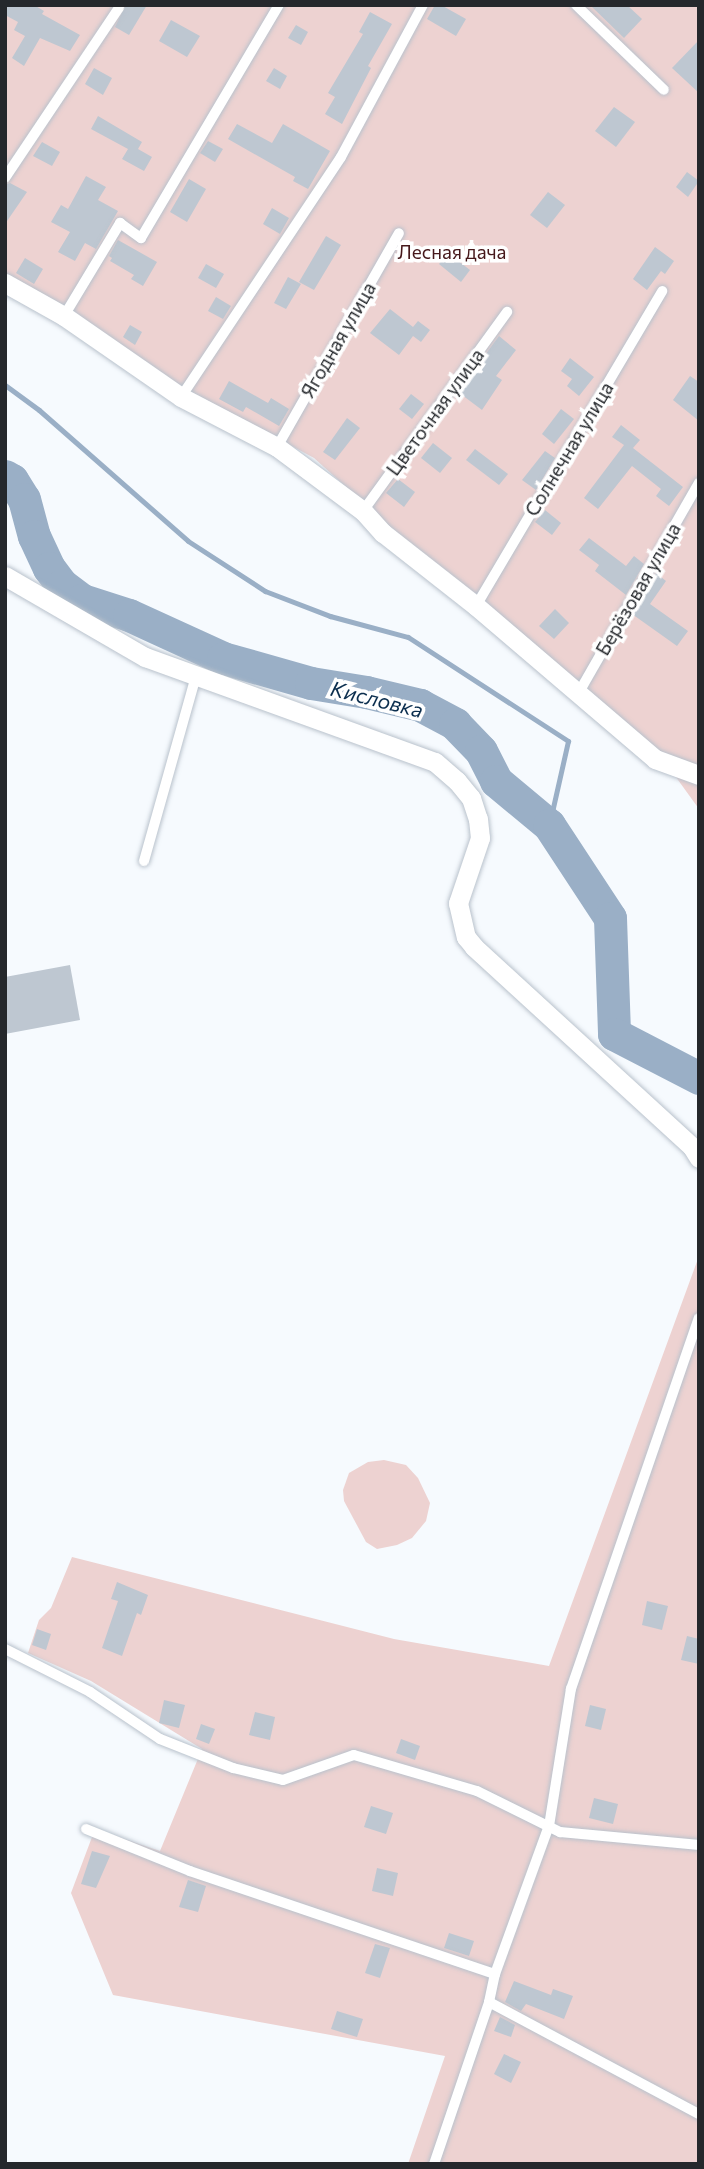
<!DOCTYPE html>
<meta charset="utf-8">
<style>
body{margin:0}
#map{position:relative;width:704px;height:2169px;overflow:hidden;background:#f6fafe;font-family:Commissioner,sans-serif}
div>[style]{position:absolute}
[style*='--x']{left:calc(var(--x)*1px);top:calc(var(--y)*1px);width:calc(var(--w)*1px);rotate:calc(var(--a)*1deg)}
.green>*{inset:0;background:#edd2d1}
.stream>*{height:5px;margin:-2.5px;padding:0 2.5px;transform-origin:2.5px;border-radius:2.5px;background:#9aafc6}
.river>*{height:33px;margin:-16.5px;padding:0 16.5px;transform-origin:16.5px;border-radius:16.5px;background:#9aafc6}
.building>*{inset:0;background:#bec7d1}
.roads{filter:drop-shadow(0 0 2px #b9c2cc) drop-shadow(0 0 2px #b9c2cc)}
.service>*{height:10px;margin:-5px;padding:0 5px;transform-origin:5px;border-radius:5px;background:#fff}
.minor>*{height:19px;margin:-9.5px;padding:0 9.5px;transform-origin:9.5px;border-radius:9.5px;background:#fff}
span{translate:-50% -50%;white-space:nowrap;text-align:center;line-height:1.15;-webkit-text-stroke:7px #fff;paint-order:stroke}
.park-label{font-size:19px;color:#46181b}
.street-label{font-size:19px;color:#25282c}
.water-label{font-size:21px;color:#0b2e4e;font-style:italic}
.frame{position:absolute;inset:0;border:7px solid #25282c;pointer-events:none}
</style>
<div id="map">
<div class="green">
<i style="clip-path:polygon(5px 5px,699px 5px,699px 809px,660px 755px,417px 551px,314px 458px,5px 291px)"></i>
<i style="clip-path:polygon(699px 1256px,699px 2164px,408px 2164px,445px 2056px,113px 1995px,71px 1893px,95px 1829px,160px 1851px,202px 1749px,91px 1681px,28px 1653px,39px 1620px,51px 1608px,72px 1557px,394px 1639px,549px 1666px)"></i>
<i style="clip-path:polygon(384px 1460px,406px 1465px,418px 1478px,430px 1503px,426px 1521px,412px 1538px,397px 1545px,377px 1549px,366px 1542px,344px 1501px,343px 1490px,349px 1473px,368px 1462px)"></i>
</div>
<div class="stream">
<i style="--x:5;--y:385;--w:42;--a:36.3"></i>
<i style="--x:39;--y:410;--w:198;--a:41.3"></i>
<i style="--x:188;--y:541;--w:92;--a:33"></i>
<i style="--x:265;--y:591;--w:70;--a:21"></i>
<i style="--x:330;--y:616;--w:81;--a:15.1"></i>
<i style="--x:408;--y:637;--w:191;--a:33"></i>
<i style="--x:568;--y:741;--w:86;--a:102.7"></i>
</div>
<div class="river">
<i style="--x:5;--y:476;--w:8;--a:30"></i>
<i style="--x:12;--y:480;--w:22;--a:58"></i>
<i style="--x:24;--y:499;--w:38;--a:75"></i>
<i style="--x:34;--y:536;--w:35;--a:65"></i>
<i style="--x:49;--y:568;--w:21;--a:53"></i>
<i style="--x:62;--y:585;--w:25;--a:37"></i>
<i style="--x:82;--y:600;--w:49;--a:17.7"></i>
<i style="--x:129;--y:615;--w:103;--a:24.6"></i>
<i style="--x:223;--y:658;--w:91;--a:15.9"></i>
<i style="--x:311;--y:683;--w:56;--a:9.3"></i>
<i style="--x:366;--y:692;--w:56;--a:13.5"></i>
<i style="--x:420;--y:705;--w:40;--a:28"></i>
<i style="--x:455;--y:724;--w:37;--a:46"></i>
<i style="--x:481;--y:751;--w:34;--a:63"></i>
<i style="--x:496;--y:781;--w:69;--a:39.7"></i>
<i style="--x:549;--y:825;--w:111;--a:56.7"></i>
<i style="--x:610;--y:918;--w:116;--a:88"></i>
<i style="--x:614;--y:1034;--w:96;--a:27.4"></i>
</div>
<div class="building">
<i style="clip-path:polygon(5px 5px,34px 5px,44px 11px,42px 14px,80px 35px,70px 51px,40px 38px,24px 66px,12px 58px,25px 36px,14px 30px,18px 22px,5px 15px)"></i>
<i style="clip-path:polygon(126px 5px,147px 5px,129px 35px,115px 27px)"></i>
<i style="clip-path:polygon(435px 5px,441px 5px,466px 19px,456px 36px,427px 19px)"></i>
<i style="clip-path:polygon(590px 5px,627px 5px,642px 19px,624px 38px)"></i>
<i style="clip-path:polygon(370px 12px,392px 24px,368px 66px,371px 68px,342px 124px,325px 114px,335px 97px,328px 93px,363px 34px,359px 32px)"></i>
<i style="clip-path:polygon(171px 20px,200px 36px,187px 57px,159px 41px)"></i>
<i style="clip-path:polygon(296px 25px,308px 32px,301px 45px,288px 38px)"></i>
<i style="clip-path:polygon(699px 40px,699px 93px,672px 68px)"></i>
<i style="clip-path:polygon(94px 68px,112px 78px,103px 95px,85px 84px)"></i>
<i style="clip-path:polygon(274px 68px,287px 76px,280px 89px,266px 81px)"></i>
<i style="clip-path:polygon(614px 107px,635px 122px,616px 147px,595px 131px)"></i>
<i style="clip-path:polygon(98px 116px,142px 142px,138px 149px,152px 157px,144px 171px,122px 159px,128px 149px,91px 129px)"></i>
<i style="clip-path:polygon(237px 124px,272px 143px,283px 124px,330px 151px,308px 189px,293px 181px,295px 177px,228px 139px)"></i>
<i style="clip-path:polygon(208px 141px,223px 149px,215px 162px,200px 153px)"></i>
<i style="clip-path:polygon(42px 142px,60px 152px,52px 166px,33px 156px)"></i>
<i style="clip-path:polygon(687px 172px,699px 181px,688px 197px,676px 187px)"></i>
<i style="clip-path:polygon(86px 176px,106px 187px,98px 200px,118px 211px,96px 249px,85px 243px,75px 261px,58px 252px,70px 232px,51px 222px,61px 205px,68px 209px)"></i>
<i style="clip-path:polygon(189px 179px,206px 189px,187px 222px,170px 212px)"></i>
<i style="clip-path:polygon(10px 183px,27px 192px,5px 224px,5px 185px)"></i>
<i style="clip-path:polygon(548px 192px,565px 205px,547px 228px,530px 215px)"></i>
<i style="clip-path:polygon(272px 208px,289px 218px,280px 234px,263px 224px)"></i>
<i style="clip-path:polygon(326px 236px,341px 245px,314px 290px,299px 282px)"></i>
<i style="clip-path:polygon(118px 240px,157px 262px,143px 286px,131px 279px,134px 275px,110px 261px,112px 258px,109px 256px)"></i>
<i style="clip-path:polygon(655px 247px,674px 261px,665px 274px,661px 271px,647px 290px,633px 279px)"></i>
<i style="clip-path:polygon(448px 253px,470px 270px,461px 282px,439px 264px)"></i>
<i style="clip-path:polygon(25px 258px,43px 269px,34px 284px,16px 273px)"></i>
<i style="clip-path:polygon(206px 264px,224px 274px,216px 288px,198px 278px)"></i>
<i style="clip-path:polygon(288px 277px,301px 284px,286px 309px,274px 303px)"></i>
<i style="clip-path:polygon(216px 297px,231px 306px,223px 319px,208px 311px)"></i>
<i style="clip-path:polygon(390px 309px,413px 327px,418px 321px,430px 330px,421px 342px,413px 336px,399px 355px,370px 333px)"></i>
<i style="clip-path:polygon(130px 325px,142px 332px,135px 345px,123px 337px)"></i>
<i style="clip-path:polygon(499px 336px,516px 350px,496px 376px,502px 380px,482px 410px,458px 392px)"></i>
<i style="clip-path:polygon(570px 358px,594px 377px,579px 396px,567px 386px,572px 379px,561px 371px)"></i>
<i style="clip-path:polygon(690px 376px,699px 382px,699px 421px,673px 400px)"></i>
<i style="clip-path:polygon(229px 381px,268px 403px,271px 398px,289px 409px,279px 426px,246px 407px,243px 412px,219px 399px)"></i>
<i style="clip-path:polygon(411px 394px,424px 404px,412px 419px,399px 409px)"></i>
<i style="clip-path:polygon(561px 409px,574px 419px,554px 444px,542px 434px)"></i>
<i style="clip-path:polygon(347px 418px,360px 428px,335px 460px,323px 452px)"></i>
<i style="clip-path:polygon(621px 425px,640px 440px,633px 448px,683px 487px,669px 506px,656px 496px,661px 489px,632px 466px,598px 509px,584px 498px,624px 445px,612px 437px)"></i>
<i style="clip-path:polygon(433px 443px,452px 458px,440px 473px,421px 458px)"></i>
<i style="clip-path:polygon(475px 449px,508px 474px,499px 485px,466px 460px)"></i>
<i style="clip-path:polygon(545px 451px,555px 458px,536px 490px,522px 480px)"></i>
<i style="clip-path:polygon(398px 479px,415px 492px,404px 507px,386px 493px)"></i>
<i style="clip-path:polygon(545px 510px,561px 523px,552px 535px,535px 522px)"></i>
<i style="clip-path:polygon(589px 538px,626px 566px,634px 556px,644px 564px,626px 595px,595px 571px,599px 565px,579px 550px)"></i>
<i style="clip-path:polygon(656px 573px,666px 581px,650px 604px,688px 631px,677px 646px,632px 614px)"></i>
<i style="clip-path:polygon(555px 609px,569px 623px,554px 639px,539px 626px)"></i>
<i style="clip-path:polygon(70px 965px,80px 1020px,5px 1034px,5px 977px)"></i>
<i style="clip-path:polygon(117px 1582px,148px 1595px,141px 1615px,137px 1613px,122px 1656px,102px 1648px,118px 1601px,111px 1599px)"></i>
<i style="clip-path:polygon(647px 1601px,668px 1606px,662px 1630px,642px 1625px)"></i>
<i style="clip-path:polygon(37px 1629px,51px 1634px,46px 1650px,32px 1645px)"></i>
<i style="clip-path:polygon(687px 1636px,699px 1639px,699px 1664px,681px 1660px)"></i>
<i style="clip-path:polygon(164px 1700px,185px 1705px,179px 1728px,159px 1723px)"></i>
<i style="clip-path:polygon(590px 1705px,606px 1709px,601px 1730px,585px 1726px)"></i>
<i style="clip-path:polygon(255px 1712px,275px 1717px,270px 1740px,249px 1735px)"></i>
<i style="clip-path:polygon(201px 1724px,215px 1729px,209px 1744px,196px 1739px)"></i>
<i style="clip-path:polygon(401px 1739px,420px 1746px,415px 1760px,396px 1753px)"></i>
<i style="clip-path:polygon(594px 1798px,618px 1804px,613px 1824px,589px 1818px)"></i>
<i style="clip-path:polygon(371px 1806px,393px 1813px,386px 1834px,364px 1827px)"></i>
<i style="clip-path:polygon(92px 1851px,110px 1856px,96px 1888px,81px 1884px)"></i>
<i style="clip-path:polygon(377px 1868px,398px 1873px,393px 1896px,372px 1891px)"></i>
<i style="clip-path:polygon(188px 1880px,206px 1886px,198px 1912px,179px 1907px)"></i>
<i style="clip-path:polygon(449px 1933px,474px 1941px,469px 1956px,444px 1948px)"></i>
<i style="clip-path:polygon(375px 1944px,390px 1948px,380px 1978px,365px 1973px)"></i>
<i style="clip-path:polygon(514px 1981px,551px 1995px,553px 1989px,573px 1996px,564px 2019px,526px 2004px,521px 2011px,505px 2002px)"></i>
<i style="clip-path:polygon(337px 2011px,363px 2019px,357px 2037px,331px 2029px)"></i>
<i style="clip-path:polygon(500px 2017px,515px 2025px,511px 2037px,494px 2031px)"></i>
<i style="clip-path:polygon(504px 2054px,521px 2062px,511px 2083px,494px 2074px)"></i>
</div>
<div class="roads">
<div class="service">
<i style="--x:576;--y:5;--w:122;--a:44"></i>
<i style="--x:5;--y:178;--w:205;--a:-56.2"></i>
<i style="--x:64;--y:316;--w:109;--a:-58.9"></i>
<i style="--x:120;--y:223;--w:26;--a:36"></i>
<i style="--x:141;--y:238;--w:271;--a:-59.4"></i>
<i style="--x:181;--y:397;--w:288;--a:-56.3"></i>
<i style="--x:341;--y:157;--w:173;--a:-61.7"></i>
<i style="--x:277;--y:447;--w:246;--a:-60.3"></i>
<i style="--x:363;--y:511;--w:246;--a:-54.1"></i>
<i style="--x:476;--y:606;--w:366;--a:-59.4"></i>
<i style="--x:578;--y:694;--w:243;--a:-60.2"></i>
<i style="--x:144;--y:861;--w:192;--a:-74.3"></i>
<i style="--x:5;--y:1649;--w:95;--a:26.8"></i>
<i style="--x:90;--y:1692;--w:84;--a:33.9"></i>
<i style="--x:160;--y:1739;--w:79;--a:21.7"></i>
<i style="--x:233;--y:1768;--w:51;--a:13.5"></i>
<i style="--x:283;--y:1780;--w:75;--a:-19.4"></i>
<i style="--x:354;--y:1755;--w:128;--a:16.3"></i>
<i style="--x:477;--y:1791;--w:93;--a:26.3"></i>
<i style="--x:560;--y:1832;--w:140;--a:5.3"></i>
<i style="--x:86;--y:1829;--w:112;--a:22"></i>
<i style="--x:190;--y:1871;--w:322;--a:18.7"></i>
<i style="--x:489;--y:2002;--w:238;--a:28.1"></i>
<i style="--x:434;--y:2164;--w:171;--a:-71.2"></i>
<i style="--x:489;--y:2002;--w:29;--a:-78"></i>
<i style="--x:495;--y:1974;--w:158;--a:-70"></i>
<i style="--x:549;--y:1826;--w:139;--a:-80.9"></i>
<i style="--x:571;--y:1689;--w:392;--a:-71"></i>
</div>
<div class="minor">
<i style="--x:5;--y:283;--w:68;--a:29.2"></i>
<i style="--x:64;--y:316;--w:142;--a:34.7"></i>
<i style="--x:181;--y:397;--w:108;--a:27.5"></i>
<i style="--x:277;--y:447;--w:107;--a:36.7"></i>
<i style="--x:363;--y:511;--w:30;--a:48"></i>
<i style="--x:383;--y:533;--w:118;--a:38.1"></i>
<i style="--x:476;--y:606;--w:235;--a:40.5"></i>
<i style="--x:655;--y:759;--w:47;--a:20"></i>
<i style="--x:5;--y:576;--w:162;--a:30.1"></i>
<i style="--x:145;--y:657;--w:308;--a:19.9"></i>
<i style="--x:435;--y:762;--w:29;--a:41"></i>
<i style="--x:457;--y:781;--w:22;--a:51"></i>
<i style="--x:471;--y:798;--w:22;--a:72"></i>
<i style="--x:478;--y:819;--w:19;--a:84"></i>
<i style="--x:480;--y:838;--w:69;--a:108.7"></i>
<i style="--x:458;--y:903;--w:35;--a:77"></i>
<i style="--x:466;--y:937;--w:13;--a:51"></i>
<i style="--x:474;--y:947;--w:296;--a:42.5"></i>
<i style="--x:692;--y:1147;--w:13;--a:58"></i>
</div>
</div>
<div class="park-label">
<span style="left:452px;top:252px">Лесная дача</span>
</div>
<div class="street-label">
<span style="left:338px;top:340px;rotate:-60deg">Ягодная улица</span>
<span style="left:435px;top:412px;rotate:-54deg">Цветочная улица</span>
<span style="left:569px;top:449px;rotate:-59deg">Солнечная улица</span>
<span style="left:638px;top:589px;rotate:-60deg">Берёзовая улица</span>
</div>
<div class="water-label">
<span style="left:377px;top:699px;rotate:14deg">Кисловка</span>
</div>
<div class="frame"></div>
</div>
